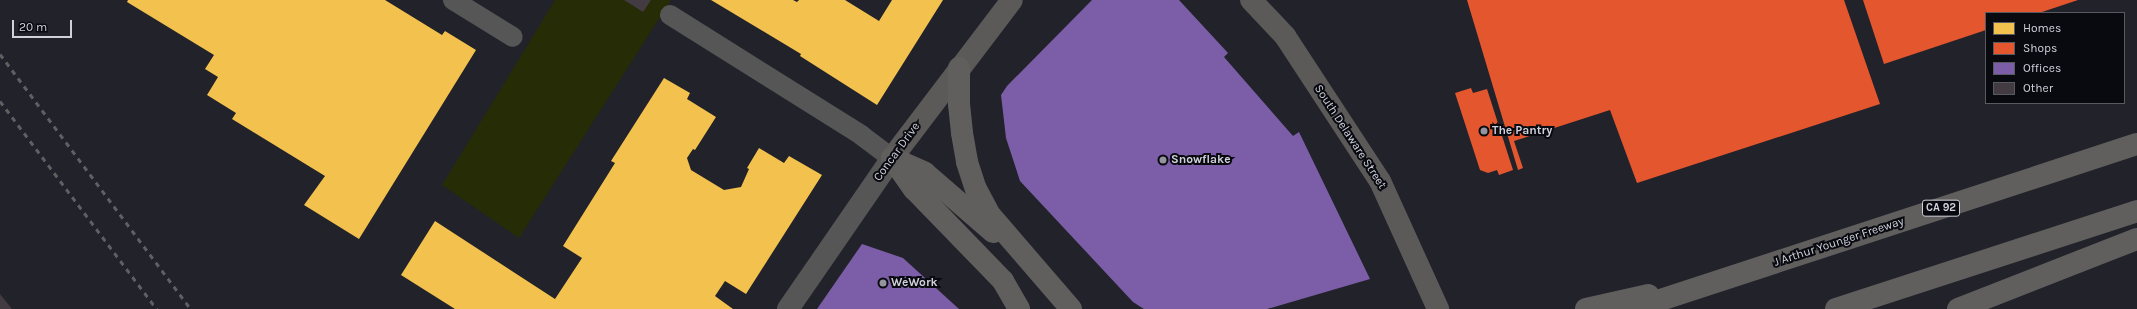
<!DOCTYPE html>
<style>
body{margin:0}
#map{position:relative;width:2137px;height:309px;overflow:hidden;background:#22222a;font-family:Karla,sans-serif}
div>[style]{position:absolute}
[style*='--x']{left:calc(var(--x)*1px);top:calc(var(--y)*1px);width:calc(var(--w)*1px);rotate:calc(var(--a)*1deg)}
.green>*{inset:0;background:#262c06}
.homes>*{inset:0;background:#f2c14e}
.shops>*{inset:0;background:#e4572e}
.offices>*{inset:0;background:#7b5ea7}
.building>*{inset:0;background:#433b42}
.minor>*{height:20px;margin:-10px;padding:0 10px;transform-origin:10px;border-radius:10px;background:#565656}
.tertiary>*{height:22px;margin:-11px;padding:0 11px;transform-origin:11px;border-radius:11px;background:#565656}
.secondary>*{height:22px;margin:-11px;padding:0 11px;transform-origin:11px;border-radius:11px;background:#5b5a59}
.motorway>*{height:22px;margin:-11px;padding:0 11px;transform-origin:11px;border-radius:11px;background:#605f5e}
.rail>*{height:3px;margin-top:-1.5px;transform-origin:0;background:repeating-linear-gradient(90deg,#5f5e60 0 5px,transparent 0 10px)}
.dots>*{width:11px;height:11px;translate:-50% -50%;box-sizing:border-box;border:2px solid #090910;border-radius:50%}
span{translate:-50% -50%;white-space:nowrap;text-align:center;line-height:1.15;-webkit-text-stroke:4px #090910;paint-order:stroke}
.shield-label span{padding:1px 3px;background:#090910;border:1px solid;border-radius:3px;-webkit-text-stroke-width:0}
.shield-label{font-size:11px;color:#d1d1dc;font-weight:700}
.poi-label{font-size:12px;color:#d1d1dc;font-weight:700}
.left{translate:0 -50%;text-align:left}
.street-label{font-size:12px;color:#d1d1dc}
.legend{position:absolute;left:1985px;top:12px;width:140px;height:92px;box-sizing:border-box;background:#090910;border:1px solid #595962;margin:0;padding:5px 7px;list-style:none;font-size:12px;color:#d1d1dc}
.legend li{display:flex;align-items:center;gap:8px;height:20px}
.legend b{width:20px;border:1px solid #595962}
.scale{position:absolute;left:12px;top:20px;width:60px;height:18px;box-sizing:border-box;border:2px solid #d1d1dc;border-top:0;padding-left:5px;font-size:12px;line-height:14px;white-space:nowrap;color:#d1d1dc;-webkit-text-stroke:3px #090910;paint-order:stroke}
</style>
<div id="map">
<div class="green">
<i style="clip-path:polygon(555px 0,671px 0,519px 238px,442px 185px)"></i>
</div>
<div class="homes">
<i style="clip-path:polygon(128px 0,385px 0,442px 35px,445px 31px,476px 50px,359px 239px,304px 205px,325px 176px,232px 119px,236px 113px,207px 95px,218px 77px,205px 69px,214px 55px,127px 2px)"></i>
<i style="clip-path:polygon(711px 0,793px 0,797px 2px,799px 0,845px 0,879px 21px,892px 0,943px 0,877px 105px,800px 56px,801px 54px)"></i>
<i style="clip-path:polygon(664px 78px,690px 93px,687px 99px,716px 117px,695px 150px,693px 149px,687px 158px,691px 170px,724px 190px,741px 187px,749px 169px,747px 168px,759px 148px,784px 163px,789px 156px,822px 175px,746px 294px,725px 281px,715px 296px,733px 309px,455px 309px,401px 275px,435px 221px,555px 299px,582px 258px,563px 246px,615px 163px,611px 161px)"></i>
</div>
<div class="shops">
<i style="clip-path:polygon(1467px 0,1844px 0,1880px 104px,1637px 183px,1610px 110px,1514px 141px,1523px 168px,1518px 170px)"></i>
<i style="clip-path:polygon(1863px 0,2078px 0,2039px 13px,1986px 13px,1986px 30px,1884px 64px)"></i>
<i style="clip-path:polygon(1471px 88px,1473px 93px,1487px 89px,1513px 170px,1499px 175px,1497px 170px,1488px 173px,1480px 170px,1455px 93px)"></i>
</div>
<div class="offices">
<i style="clip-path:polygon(1092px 0,1179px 0,1228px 53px,1224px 57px,1293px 136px,1299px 132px,1370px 279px,1267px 309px,1144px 309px,1133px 302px,1020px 181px,1006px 138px,1001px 95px,1007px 86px)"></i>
<i style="clip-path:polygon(862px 244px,903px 258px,959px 309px,817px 309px)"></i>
</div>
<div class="building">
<i style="clip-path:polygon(624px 0,651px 0,643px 12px)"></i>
<i style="clip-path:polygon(0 294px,12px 309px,0 309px)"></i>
</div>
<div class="minor">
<i style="--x:453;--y:0;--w:70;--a:31.7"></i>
<i style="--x:670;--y:15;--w:226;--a:32.1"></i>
<i style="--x:861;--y:135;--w:39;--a:37"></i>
</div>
<div class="tertiary">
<i style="--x:788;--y:309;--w:183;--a:-55.4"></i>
</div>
<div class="secondary">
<i style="--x:1251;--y:0;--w:50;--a:46.6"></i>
<i style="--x:1285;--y:36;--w:173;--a:56.8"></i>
<i style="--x:1380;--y:181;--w:141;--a:65.6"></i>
<i style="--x:892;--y:158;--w:198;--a:-52.8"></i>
</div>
<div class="motorway">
<i style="--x:959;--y:68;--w:36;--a:90"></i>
<i style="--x:959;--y:104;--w:29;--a:84"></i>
<i style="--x:962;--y:133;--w:29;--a:80"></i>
<i style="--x:967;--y:162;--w:28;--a:72"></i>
<i style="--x:976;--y:189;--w:30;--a:62"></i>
<i style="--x:990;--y:215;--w:124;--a:49.2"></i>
<i style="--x:892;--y:158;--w:38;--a:55"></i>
<i style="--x:914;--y:189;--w:128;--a:45.9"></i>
<i style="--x:1003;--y:281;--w:32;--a:60"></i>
<i style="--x:892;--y:158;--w:36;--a:24"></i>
<i style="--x:925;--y:173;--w:90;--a:40.9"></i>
<i style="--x:1586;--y:309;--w:64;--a:-12.7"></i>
<i style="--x:1633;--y:309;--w:530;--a:-18.13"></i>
<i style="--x:1836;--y:309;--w:317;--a:-18"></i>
<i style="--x:1958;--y:309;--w:192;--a:-21.4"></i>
</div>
<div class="rail">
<i style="--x:0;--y:54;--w:319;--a:53.2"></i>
<i style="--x:0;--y:101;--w:261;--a:53"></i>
</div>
<div class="dots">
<i style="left:1484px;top:131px;background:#94949e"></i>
<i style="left:1163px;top:160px;background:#94949e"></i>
<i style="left:883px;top:283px;background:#94949e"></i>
</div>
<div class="shield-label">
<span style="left:1941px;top:208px">CA 92</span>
</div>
<div class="poi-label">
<span class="left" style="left:1492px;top:131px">The Pantry</span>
<span class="left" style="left:1171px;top:160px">Snowflake</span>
<span class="left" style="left:891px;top:283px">WeWork</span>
</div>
<div class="street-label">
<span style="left:1350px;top:137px;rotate:57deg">South Delaware Street</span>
<span style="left:897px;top:152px;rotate:-54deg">Concar Drive</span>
<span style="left:1839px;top:242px;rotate:-18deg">J Arthur Younger Freeway</span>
</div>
<ul class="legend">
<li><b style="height:11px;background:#f2c14e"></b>Homes</li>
<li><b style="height:11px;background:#e4572e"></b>Shops</li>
<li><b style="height:11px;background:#7b5ea7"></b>Offices</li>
<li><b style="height:11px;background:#433b42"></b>Other</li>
</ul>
<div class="scale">20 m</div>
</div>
